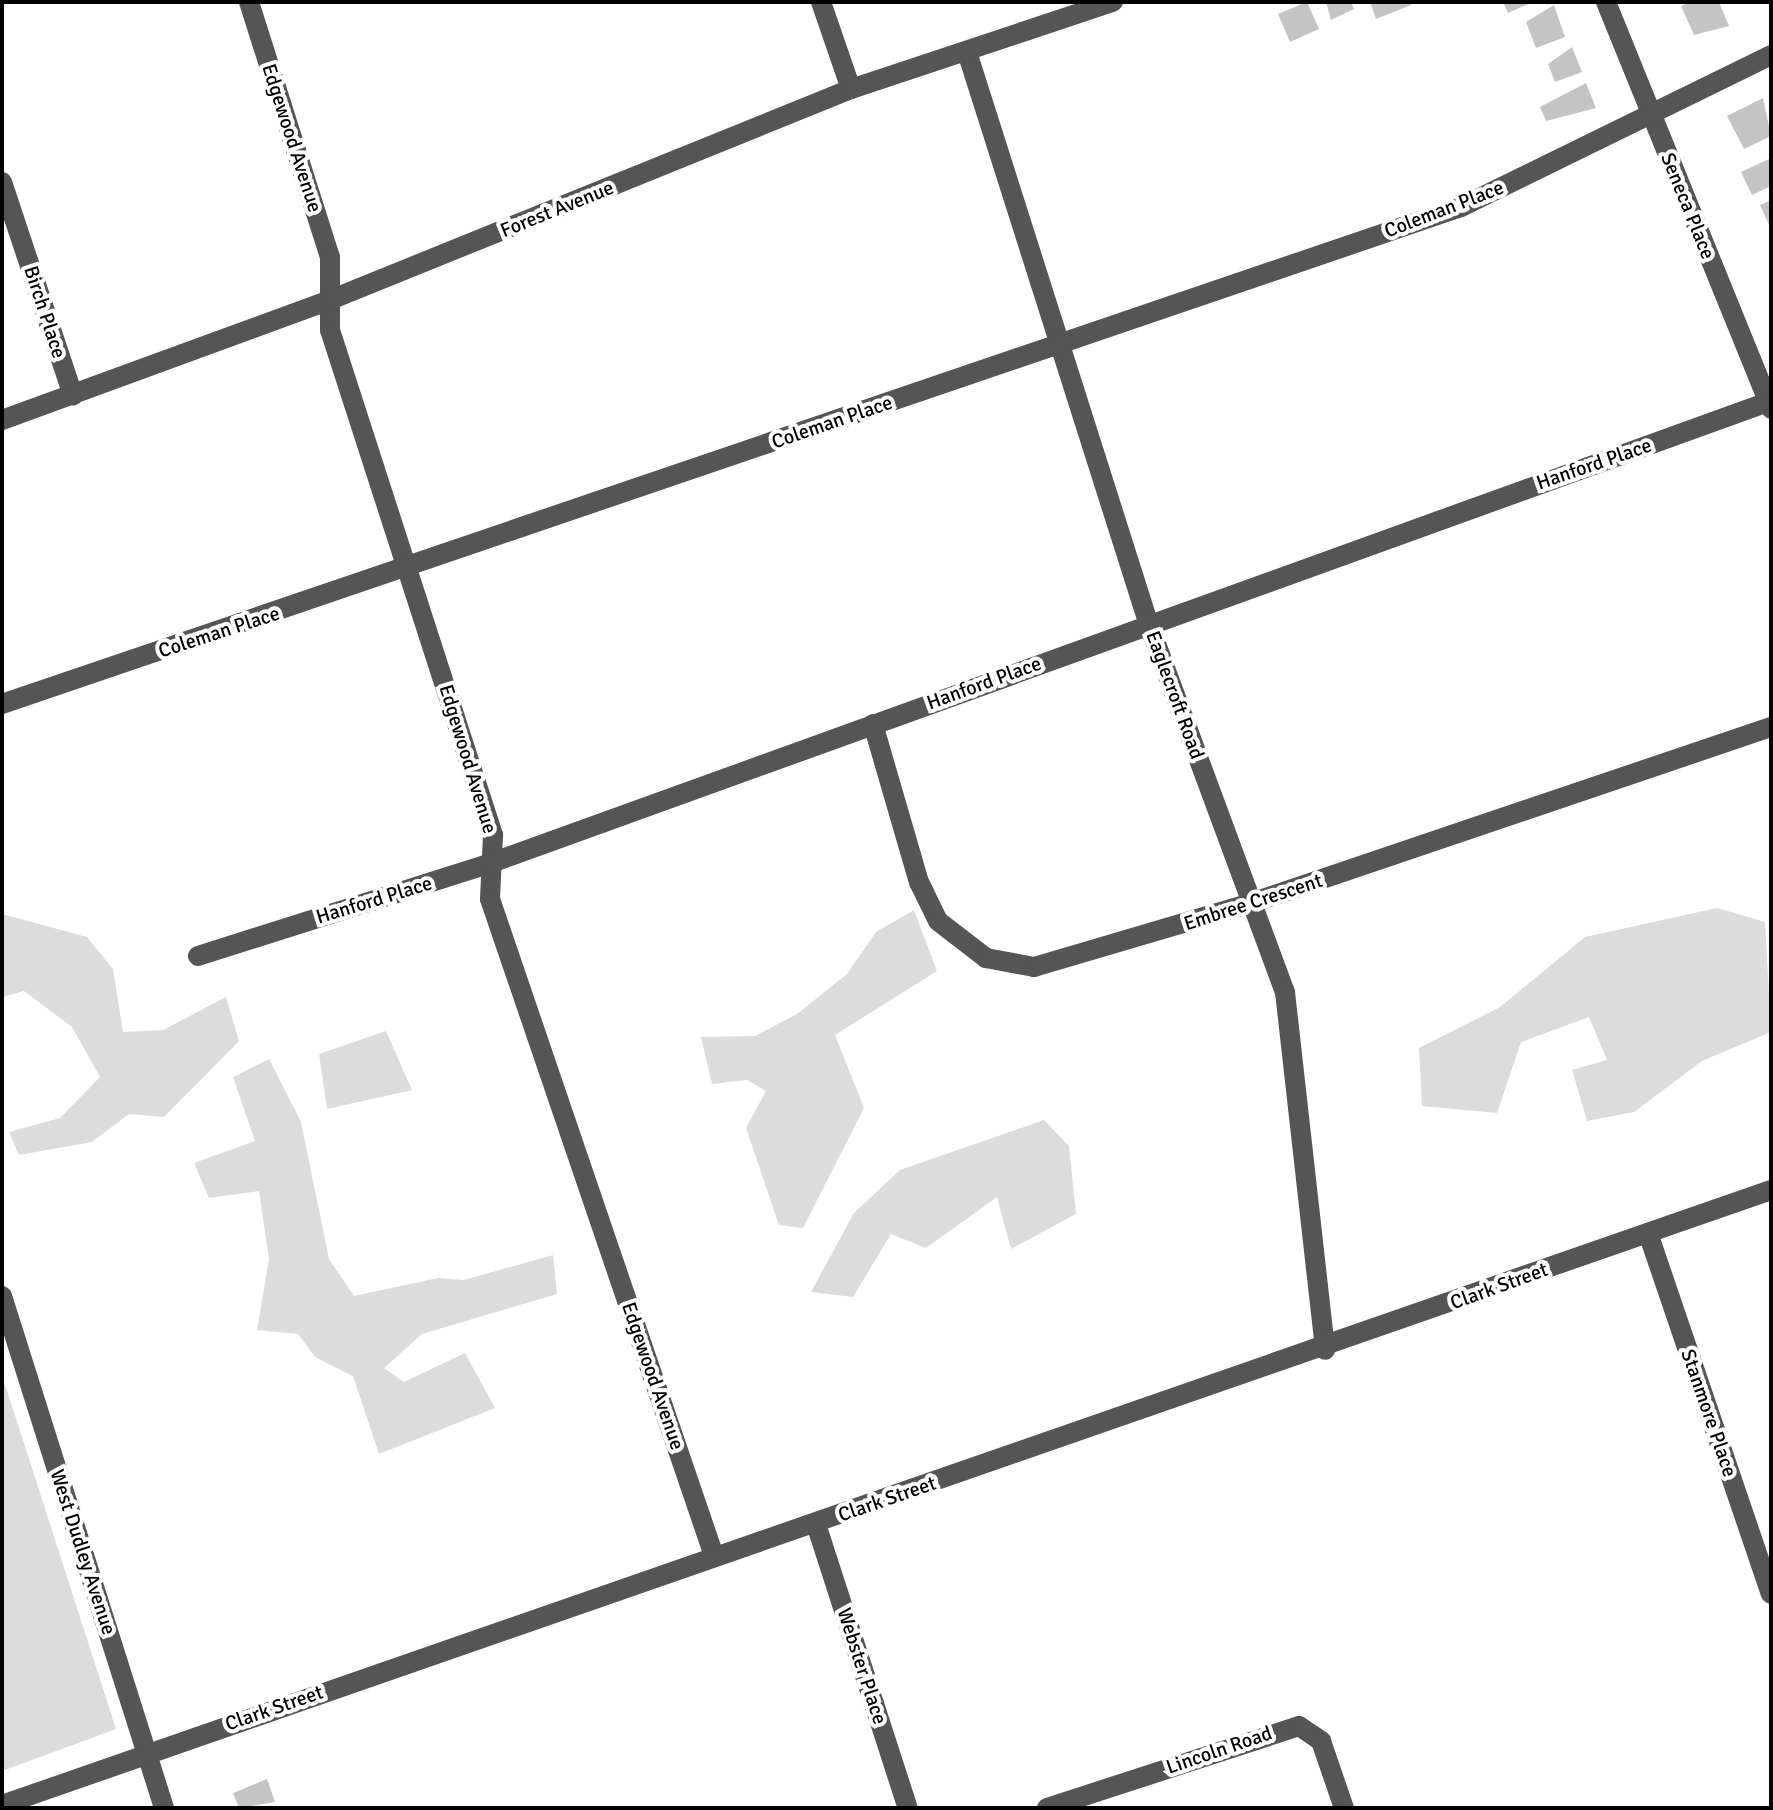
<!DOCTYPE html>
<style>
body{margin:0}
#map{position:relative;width:1773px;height:1810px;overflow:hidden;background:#fff;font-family:Signika,sans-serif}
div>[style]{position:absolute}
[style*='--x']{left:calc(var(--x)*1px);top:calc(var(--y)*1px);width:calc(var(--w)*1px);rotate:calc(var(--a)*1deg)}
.green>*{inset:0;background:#dcdcdc}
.building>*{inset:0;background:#c4c4c4}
.minor>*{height:20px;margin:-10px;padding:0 10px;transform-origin:10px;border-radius:10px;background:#555}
span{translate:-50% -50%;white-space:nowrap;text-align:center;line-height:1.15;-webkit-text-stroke:8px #fff;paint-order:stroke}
.street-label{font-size:20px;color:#000}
.frame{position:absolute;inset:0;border:4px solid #000;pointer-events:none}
</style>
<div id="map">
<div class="green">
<i style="clip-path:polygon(1717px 908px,1765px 922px,1771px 1032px,1702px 1061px,1634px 1112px,1587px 1121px,1572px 1070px,1607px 1060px,1589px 1017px,1521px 1042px,1497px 1113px,1422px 1106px,1419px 1048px,1500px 1007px,1585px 937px)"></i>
<i style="clip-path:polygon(914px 910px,937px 971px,835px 1035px,864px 1108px,803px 1228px,779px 1225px,746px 1128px,766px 1091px,747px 1080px,712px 1084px,701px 1037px,755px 1036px,797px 1014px,847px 974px,876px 932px)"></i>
<i style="clip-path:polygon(2px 914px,87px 937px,113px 969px,123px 1032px,163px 1030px,226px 997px,239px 1041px,164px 1117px,129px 1114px,92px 1142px,19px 1155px,9px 1132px,60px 1118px,100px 1077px,72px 1027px,24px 991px,2px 997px)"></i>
<i style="clip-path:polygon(386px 1031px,412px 1090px,327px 1109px,319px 1054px)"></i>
<i style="clip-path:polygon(269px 1059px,301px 1122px,329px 1259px,354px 1296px,438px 1278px,464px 1280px,553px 1255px,557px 1294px,422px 1334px,384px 1368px,404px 1382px,465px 1353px,495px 1408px,379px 1454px,353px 1376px,315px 1357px,298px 1334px,257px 1330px,269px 1259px,259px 1191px,209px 1198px,194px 1163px,255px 1141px,233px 1077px)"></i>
<i style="clip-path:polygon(1044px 1120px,1069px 1146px,1076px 1214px,1011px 1249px,997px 1197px,926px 1248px,891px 1234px,853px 1297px,811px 1292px,854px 1213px,900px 1170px)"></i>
<i style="clip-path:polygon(2px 1375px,116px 1729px,2px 1771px)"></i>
</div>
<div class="building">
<i style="clip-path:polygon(1307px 2px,1319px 29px,1290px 42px,1278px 14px)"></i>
<i style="clip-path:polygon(1326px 2px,1351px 2px,1354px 9px,1331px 20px)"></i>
<i style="clip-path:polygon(1370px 2px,1410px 2px,1411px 5px,1376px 19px)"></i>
<i style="clip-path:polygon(1503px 2px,1533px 2px,1508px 13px)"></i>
<i style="clip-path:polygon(1691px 2px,1719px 2px,1729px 26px,1694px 35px,1681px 6px)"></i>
<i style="clip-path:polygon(1554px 5px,1565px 37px,1536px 48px,1526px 22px)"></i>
<i style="clip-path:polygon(1572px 47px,1582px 72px,1555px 82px,1548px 64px)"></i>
<i style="clip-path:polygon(1586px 83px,1596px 108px,1546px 121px,1540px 107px)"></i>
<i style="clip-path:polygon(1763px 98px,1771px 136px,1744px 149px,1727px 116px)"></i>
<i style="clip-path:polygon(1771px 158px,1771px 186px,1752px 195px,1741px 172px)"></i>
<i style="clip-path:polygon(1771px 200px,1771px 229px,1760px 205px)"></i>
<i style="clip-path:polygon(267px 1779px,275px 1802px,239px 1808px,233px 1793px)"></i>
</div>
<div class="minor">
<i style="--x:249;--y:2;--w:268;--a:72.4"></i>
<i style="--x:330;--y:257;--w:73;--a:90"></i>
<i style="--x:330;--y:330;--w:531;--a:72.11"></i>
<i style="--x:493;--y:835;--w:64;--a:92.7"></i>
<i style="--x:490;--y:899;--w:694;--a:71.17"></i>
<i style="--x:821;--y:2;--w:92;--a:71"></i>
<i style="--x:1606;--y:2;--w:439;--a:67.9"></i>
<i style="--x:967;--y:52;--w:598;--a:72.38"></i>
<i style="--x:1148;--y:622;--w:395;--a:69.7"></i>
<i style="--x:1285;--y:992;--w:360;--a:83.6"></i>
<i style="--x:2;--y:182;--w:225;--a:71.6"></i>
<i style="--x:2;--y:420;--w:349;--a:-20.1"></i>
<i style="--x:330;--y:300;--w:562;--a:-22.05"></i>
<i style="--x:851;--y:89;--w:276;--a:-18.4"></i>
<i style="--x:2;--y:704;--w:1541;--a:-18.81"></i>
<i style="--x:1461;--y:207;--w:345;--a:-26.1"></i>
<i style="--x:873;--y:724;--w:165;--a:73.8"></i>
<i style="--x:919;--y:882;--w:43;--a:64"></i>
<i style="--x:938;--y:921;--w:61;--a:37.6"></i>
<i style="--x:986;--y:958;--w:49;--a:10.6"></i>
<i style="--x:1034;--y:967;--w:226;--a:-16.4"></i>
<i style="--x:1251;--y:903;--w:549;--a:-18.7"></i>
<i style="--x:198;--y:956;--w:307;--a:-17.6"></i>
<i style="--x:491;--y:863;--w:1358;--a:-19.85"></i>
<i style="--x:1648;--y:1233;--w:381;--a:71.2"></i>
<i style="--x:2;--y:1296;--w:537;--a:72.44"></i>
<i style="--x:816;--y:1524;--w:299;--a:72.1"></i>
<i style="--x:2;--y:1805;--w:1873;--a:-19.17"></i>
<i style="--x:1047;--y:1808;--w:265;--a:-18"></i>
<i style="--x:1299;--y:1726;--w:27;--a:34"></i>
<i style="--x:1321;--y:1741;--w:71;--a:71.1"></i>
</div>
<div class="street-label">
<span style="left:292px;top:138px;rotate:72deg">Edgewood Avenue</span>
<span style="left:1688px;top:206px;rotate:68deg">Seneca Place</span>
<span style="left:557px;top:209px;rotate:-22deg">Forest Avenue</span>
<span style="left:1444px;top:209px;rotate:-21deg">Coleman Place</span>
<span style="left:45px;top:312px;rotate:72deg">Birch Place</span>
<span style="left:832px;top:422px;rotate:-19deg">Coleman Place</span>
<span style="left:1594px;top:464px;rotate:-19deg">Hanford Place</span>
<span style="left:219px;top:632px;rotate:-18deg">Coleman Place</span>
<span style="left:984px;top:683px;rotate:-20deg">Hanford Place</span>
<span style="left:1175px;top:695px;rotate:70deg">Eaglecroft Road</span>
<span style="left:468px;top:759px;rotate:73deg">Edgewood Avenue</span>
<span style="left:374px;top:900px;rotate:-17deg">Hanford Place</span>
<span style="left:1253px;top:902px;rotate:-18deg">Embree Crescent</span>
<span style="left:1499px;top:1286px;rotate:-20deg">Clark Street</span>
<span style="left:653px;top:1376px;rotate:71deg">Edgewood Avenue</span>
<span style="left:1709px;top:1413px;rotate:71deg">Stanmore Place</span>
<span style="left:887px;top:1499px;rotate:-19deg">Clark Street</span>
<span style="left:83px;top:1552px;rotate:72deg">West Dudley Avenue</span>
<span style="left:862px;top:1666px;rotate:72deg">Webster Place</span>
<span style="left:274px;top:1708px;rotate:-19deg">Clark Street</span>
<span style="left:1219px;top:1750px;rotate:-19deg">Lincoln Road</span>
</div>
<div class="frame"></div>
</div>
